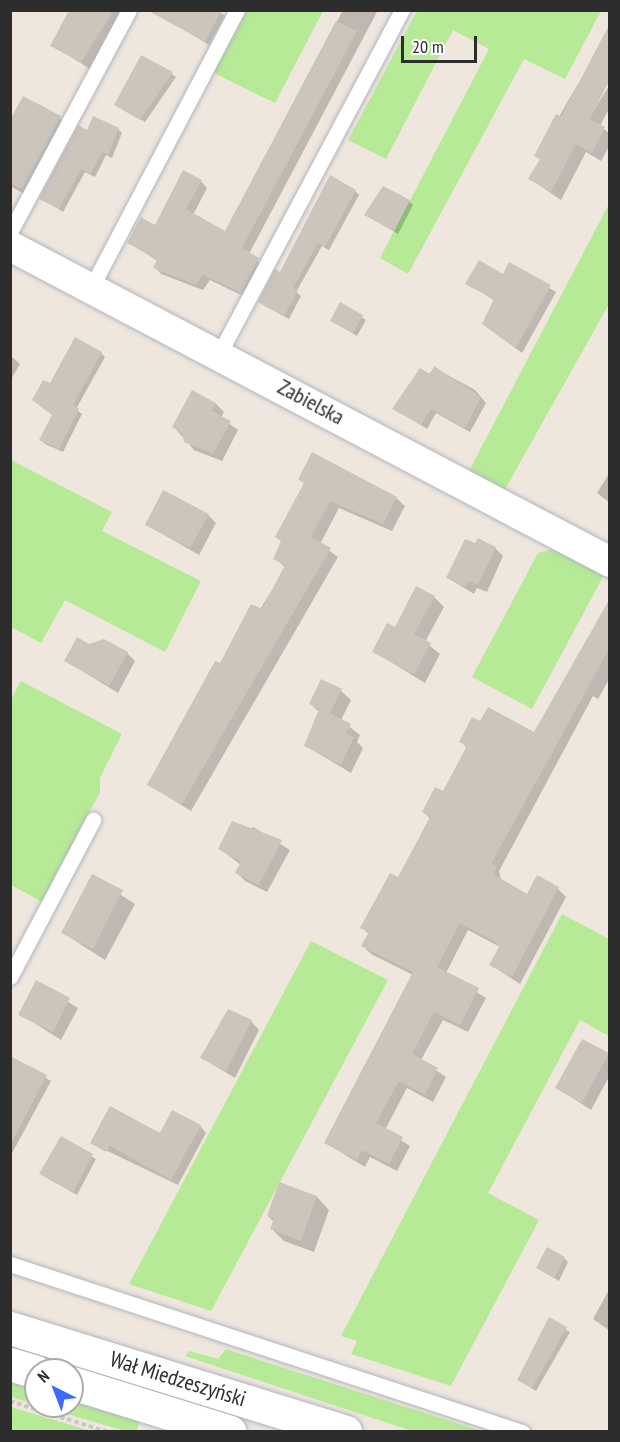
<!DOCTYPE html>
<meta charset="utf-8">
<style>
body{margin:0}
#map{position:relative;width:620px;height:1442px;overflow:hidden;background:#efe7de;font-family:"PT Sans Narrow",sans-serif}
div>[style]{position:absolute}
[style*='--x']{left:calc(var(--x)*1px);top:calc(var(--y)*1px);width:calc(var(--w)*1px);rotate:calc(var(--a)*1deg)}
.green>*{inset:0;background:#b6ea96}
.shadow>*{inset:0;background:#0003}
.building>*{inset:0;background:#cbc5bc}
.path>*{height:4px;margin-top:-2px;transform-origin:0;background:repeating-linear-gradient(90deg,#c8c8c8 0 4.5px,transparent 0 7.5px)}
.roads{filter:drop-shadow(0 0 2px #b2b5c1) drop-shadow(0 0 2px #b2b5c1)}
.service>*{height:15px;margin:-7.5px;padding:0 7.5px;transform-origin:7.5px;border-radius:7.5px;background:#fff}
.minor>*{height:30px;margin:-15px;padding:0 15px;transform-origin:15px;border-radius:15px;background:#fff}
.secondary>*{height:33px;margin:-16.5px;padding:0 16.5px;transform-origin:16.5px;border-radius:16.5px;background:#fff}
span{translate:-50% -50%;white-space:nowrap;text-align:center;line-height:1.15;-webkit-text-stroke:5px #fff;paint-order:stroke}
.street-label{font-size:22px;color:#2d2d2d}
.frame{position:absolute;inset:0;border:12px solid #2d2d2d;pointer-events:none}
.north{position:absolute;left:24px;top:1358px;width:60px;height:60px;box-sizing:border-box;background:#fff;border:2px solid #ababab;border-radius:50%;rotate:318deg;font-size:16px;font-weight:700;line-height:24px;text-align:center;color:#2d2d2d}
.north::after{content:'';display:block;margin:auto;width:21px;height:27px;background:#3b68ff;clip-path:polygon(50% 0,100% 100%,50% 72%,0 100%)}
.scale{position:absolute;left:401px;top:36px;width:76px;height:27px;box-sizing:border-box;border:3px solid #2d2d2d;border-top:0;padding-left:8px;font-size:18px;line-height:21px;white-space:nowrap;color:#2d2d2d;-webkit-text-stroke:4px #fff;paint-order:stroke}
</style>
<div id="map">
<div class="green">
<i style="clip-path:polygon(244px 11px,323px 11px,275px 103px,212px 72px)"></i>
<i style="clip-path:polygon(417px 11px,601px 11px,565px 79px,524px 59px,408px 274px,380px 258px,489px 49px,453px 30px,386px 159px,348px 140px)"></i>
<i style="clip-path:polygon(609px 204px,609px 304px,504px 491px,469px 471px)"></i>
<i style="clip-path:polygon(11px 460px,112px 512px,102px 531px,201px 581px,165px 652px,65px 600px,41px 643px,11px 627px)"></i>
<i style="clip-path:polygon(557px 548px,605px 573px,532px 709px,472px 677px,538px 553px)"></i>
<i style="clip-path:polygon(21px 681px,122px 734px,100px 778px,100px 792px,42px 902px,11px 885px,10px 701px)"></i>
<i style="clip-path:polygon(562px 914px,609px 939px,609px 1036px,580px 1020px,488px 1193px,539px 1220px,451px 1386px,351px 1354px,357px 1341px,341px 1336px)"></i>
<i style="clip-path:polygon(311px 941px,388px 980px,211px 1311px,129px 1284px)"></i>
<i style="clip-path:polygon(226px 1349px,281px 1367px,481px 1431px,412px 1431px,185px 1356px,189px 1351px,218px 1359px)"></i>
<i style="clip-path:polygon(11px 1382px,36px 1390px,36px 1405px,11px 1397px)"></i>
<i style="clip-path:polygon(72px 1400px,141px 1420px,136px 1431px,125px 1431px,40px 1406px,72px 1406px)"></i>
<i style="clip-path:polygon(11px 1407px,91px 1431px,11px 1431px)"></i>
</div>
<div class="shadow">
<i style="clip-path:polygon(70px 10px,121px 10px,90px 69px,52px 45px)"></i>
<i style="clip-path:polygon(217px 10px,225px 16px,209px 45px,173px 23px)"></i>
<i style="clip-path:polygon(343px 10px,378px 10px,249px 254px,264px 266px,247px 298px,210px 280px,203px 290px,161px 274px,155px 267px,158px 261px,129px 243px,156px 227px,201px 181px,207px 188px,193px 215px,225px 233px)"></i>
<i style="clip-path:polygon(599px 48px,610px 53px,610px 78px,585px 125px,610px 84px,610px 107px,600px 126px,610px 134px,610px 145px,601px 161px,586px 152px,561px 200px,530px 179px,541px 160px,536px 156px)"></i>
<i style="clip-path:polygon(172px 74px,176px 77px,145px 122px,116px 105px)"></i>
<i style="clip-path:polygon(60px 118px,68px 126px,30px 197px,10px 186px,10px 123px)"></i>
<i style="clip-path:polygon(118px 129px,122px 133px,112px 158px,106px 155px,95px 177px,85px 172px,63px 212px,41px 198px,87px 132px)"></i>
<i style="clip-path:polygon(355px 191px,359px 195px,329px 250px,322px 246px,296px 292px,301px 296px,289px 319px,263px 305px,260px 302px,281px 274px)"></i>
<i style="clip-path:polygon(409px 201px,413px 205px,398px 234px,366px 215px)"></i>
<i style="clip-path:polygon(509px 264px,556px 292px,522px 353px,489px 329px,495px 301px,467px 283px,503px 276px)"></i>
<i style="clip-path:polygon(341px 304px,366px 320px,357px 336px,332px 321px)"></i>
<i style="clip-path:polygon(101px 353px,105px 357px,76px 409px,82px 414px,63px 452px,45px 444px,41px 440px,54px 415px,51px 386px)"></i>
<i style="clip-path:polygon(10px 355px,20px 364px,10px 381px)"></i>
<i style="clip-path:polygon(435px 368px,475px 390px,486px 403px,470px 432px,436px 413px,427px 429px,394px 408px)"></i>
<i style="clip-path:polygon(192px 392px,216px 404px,224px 412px,221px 418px,238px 430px,222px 461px,194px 450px,174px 427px)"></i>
<i style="clip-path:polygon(610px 472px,610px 503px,597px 493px)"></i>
<i style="clip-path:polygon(300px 479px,396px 498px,405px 506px,392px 531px,339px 508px,320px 544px,338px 557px,191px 811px,149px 785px,286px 568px,275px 558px,282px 542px,277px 537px,305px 484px)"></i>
<i style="clip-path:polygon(208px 515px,216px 523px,199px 555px,147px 525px)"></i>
<i style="clip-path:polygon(476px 545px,495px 548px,503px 556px,487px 592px,477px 588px,474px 594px,448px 578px)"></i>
<i style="clip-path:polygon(434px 597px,444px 607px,425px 642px,440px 654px,425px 683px,373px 651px)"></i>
<i style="clip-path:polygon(608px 603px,610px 678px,598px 699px,593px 696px,499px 871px,501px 881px,528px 896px,558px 889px,566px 897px,520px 984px,491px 965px,500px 947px,468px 930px,446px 973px,486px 998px,468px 1032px,443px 1020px,421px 1060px,446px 1077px,433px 1102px,407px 1088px,385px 1130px,410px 1146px,397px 1171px,370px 1157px,365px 1167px,326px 1143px,413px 975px,371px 954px,363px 946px,369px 934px,362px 928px,398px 879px,430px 819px,424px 812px,443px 793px,467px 748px,461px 742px,481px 723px,534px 734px)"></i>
<i style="clip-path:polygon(89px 646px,127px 653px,135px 661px,118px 693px,66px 661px)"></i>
<i style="clip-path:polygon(341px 691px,351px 700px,341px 720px,360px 735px,357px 742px,363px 748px,351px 773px,306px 746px,319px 712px,311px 704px)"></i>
<i style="clip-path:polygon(253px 827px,290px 850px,267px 892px,245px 881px,237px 873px,241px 865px,220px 849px)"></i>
<i style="clip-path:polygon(92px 876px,135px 904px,105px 960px,63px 933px)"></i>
<i style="clip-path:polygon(37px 982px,78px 1008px,61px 1040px,20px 1014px)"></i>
<i style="clip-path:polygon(251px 1021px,259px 1030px,235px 1078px,202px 1058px)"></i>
<i style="clip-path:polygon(608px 1054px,610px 1075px,591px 1110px,557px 1088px)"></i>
<i style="clip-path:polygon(10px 1058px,51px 1081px,10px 1157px)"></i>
<i style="clip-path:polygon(200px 1126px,206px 1133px,178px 1185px,91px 1143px)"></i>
<i style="clip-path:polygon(61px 1138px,96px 1159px,77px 1195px,41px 1174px)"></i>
<i style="clip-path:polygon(280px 1184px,317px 1197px,329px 1210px,314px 1252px,284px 1241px,272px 1229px,274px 1222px,268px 1216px)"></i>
<i style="clip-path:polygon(564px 1258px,568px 1262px,559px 1281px,537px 1268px)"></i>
<i style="clip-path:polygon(610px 1288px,610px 1331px,593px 1319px)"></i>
<i style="clip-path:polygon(549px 1320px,570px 1332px,536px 1391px,519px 1380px)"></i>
</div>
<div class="building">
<i style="clip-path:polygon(69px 10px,114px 10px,81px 62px,50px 46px)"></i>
<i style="clip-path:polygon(147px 10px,222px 10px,205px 42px)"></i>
<i style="clip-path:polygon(336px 21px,357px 31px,242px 248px,259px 258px,241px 293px,203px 275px,196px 285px,153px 268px,157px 259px,127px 243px,141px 217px,155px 225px,183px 170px,202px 180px,186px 209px,225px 231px)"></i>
<i style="clip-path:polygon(609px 25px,609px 81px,590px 119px,605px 127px,592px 153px,576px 144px,551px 192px,528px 179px,540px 159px,534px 156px,556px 114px,561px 117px)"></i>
<i style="clip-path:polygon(141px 55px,173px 72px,140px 120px,114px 105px)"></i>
<i style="clip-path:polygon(23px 96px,61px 116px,22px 189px,10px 183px,10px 120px)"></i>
<i style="clip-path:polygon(93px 116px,119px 128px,108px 155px,102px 152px,91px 174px,81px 169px,59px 209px,39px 199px,78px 125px,87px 130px)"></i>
<i style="clip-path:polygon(330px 175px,356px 190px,325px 247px,318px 243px,293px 288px,298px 291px,284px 316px,258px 302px,275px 269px,280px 272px)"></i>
<i style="clip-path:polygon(383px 186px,410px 200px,394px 231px,364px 215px)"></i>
<i style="clip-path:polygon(479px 260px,503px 274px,509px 262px,551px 285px,516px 348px,482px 324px,494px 299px,465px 284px)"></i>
<i style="clip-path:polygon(340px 302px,363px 315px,353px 333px,330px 321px)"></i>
<i style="clip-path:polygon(75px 337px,102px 352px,73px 405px,79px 409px,59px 449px,39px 440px,52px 415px,32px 400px,43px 380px,50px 383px)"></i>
<i style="clip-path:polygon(434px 366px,481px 397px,465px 428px,431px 409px,421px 425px,392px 409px,420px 368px,430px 374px)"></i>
<i style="clip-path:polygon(192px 390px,216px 403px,212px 411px,231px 421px,213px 454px,184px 442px,182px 433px,172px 427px)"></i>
<i style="clip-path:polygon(312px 452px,397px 497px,383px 524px,330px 501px,311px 537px,331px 548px,182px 804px,147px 785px,215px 661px,220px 663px,251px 604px,262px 609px,285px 565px,273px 559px,281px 541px,275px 537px,304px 483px,298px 479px)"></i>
<i style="clip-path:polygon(163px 490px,209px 514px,190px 548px,145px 525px)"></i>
<i style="clip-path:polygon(478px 538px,496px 547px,478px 585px,469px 581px,466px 587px,446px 578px,465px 539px,475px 543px)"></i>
<i style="clip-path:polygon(416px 586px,435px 596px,414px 634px,431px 643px,414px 674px,372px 652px,387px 623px,395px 627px)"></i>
<i style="clip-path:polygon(609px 600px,609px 649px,491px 864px,497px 866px,493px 874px,527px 894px,537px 875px,559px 887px,512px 977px,489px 965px,499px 947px,495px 942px,460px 923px,437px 967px,479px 988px,460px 1025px,434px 1012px,412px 1054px,438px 1068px,425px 1095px,399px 1081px,376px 1123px,403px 1137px,389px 1164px,362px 1150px,357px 1160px,324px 1143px,413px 972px,361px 946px,369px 932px,360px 928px,390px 873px,398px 877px,430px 817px,422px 812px,435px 787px,443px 791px,467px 746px,459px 742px,472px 717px,480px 721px,488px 707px,534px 732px)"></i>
<i style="clip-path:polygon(77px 637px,89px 644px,104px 639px,128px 652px,109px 686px,64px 661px)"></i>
<i style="clip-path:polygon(321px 679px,342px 689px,330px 713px,351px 724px,346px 733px,354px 737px,341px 765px,304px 746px,319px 709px,309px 704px)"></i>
<i style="clip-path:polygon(232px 821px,282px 840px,259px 885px,235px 873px,241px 862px,218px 849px)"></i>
<i style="clip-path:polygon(92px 874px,123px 890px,93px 949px,61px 933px)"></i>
<i style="clip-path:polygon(36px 980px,70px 998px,53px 1032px,18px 1015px)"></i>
<i style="clip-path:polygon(228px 1009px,252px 1020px,226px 1071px,200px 1058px)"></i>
<i style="clip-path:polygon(582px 1039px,609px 1053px,582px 1103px,555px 1088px)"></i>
<i style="clip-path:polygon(10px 1056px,47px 1075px,10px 1145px)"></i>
<i style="clip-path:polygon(110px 1106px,160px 1133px,172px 1110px,201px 1125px,171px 1180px,110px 1146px,106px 1152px,90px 1143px)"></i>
<i style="clip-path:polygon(61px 1136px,93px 1154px,73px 1192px,39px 1174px)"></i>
<i style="clip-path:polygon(279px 1182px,317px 1196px,301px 1241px,270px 1229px,274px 1219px,267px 1216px)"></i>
<i style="clip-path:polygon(547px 1247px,565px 1257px,554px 1278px,536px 1268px)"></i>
<i style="clip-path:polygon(549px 1317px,567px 1327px,532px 1388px,517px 1380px)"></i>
</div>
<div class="path">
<i style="--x:10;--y:1401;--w:103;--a:17.6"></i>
</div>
<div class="roads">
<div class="service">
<i style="--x:10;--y:232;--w:252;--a:-61.8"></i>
<i style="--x:91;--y:288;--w:314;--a:-62.3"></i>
<i style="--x:219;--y:354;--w:390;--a:-62"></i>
<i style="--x:10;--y:977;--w:178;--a:-62.1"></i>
<i style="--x:10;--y:1264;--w:539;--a:18.17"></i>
</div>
<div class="minor">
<i style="--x:10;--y:246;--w:678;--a:27.77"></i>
</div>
<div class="secondary">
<i style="--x:10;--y:1328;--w:351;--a:17.2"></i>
<i style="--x:10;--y:1364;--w:27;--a:17"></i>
<i style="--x:72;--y:1383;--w:165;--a:17.2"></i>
</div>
</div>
<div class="street-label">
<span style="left:311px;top:402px;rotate:28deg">Zabielska</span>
<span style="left:178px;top:1379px;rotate:17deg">Wał Miedzeszyński</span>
</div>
<div class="frame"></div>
<div class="north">N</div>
<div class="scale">20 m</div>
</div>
